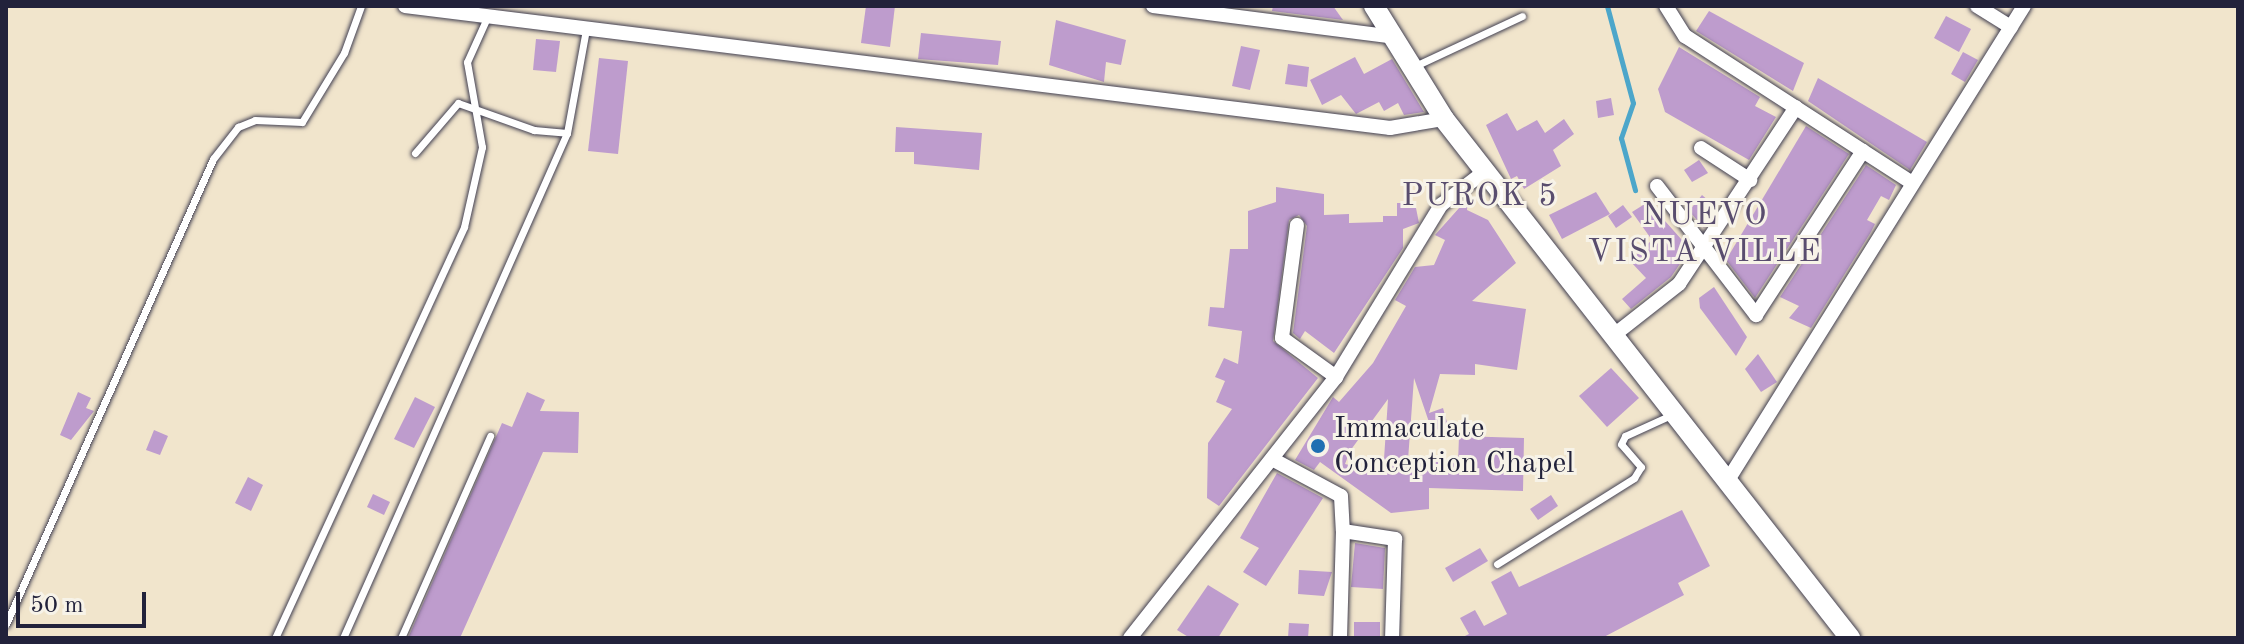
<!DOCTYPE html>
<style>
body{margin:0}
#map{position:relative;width:2244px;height:644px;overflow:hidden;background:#f1e5cc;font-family:"Old Standard TT",serif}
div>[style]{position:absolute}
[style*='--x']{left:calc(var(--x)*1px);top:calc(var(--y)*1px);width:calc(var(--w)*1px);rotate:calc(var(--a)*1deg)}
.stream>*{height:5px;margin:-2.5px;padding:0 2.5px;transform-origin:2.5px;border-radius:2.5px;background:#4ca6ca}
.building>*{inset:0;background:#be9ccd}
.roads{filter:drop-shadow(0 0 2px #413f51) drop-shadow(0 0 2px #413f51)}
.lane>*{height:7px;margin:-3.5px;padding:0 3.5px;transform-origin:3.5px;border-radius:3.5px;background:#fff}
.street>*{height:14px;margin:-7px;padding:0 7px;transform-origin:7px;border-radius:7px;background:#fff}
.secondary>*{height:20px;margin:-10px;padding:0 10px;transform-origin:10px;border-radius:10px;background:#fff}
.dots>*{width:22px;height:22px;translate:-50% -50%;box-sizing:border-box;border:4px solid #f7f3e8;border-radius:50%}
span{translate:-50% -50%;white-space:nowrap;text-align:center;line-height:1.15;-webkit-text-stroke:6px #f7f3e8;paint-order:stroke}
.poi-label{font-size:30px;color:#22223b}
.left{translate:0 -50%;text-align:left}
.neighbourhood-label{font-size:32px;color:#594d6e;letter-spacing:2px}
.frame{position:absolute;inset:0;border:8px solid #22223b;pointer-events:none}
.scale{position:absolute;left:16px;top:592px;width:130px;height:36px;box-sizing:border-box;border:4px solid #22223b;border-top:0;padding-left:10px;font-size:24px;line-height:28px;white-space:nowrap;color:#22223b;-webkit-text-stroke:6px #f7f3e8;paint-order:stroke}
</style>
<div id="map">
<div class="stream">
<i style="--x:1607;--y:6;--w:100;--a:75"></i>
<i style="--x:1633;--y:103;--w:37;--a:109"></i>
<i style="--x:1621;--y:138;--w:54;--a:74.9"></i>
</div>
<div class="building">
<i style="clip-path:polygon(866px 6px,895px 6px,890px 47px,861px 43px)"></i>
<i style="clip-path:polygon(1273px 6px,1333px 6px,1343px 20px,1272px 11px)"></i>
<i style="clip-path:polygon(1709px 11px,1804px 63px,1793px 91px,1696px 31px)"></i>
<i style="clip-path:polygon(1946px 16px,1971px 29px,1959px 52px,1934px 38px)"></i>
<i style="clip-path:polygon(1056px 20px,1126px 40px,1121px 65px,1106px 62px,1104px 82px,1049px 65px)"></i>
<i style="clip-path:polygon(921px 33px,1001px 41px,998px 65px,918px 59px)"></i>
<i style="clip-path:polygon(536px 39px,560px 41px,556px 72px,533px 70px)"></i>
<i style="clip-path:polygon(1241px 46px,1260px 50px,1250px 90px,1232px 86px)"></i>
<i style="clip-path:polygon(1679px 47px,1760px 97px,1755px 106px,1776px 117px,1749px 160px,1665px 112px,1658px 89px)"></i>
<i style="clip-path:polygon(1963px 52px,1978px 60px,1965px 82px,1951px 74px)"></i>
<i style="clip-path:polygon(1355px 57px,1364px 74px,1392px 59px,1424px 112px,1404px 115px,1398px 103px,1384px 111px,1379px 102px,1356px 114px,1341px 95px,1322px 105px,1310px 80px)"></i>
<i style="clip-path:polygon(599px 58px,628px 61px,618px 154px,588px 151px)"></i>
<i style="clip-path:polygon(1288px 64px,1309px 67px,1307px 87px,1285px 84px)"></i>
<i style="clip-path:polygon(1818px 78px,1927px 142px,1910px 170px,1808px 101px)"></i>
<i style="clip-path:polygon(1611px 98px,1614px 115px,1598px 118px,1596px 101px)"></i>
<i style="clip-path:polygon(1507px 113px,1517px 131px,1537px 120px,1545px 133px,1564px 119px,1574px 134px,1553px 150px,1561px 166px,1524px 189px,1517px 176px,1511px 179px,1486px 125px)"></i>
<i style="clip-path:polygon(1806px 126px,1849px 154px,1755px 298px,1726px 260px)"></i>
<i style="clip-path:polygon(896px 127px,982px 133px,979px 170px,914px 164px,914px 152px,895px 152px)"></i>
<i style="clip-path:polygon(1699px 160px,1708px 173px,1692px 182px,1684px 170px)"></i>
<i style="clip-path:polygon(1866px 165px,1896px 185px,1889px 200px,1881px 196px,1867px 220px,1875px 224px,1871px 232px,1811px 328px,1789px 318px,1799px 306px,1780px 297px)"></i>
<i style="clip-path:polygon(1276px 187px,1324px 194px,1324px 215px,1349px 214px,1349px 223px,1383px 222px,1383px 216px,1397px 216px,1397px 203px,1415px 203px,1419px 223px,1403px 229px,1403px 248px,1334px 353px,1305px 331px,1300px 339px,1293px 333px,1307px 226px,1299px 215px,1289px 220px,1273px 341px,1318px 378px,1219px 506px,1207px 498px,1208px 443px,1232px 409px,1216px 402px,1225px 381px,1215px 377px,1224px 358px,1238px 364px,1242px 331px,1208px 326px,1210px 307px,1224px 308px,1230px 249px,1248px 249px,1248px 211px,1276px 202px)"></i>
<i style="clip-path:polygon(1596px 192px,1610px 214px,1562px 239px,1549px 215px)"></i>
<i style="clip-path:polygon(1702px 195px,1717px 208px,1704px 228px,1689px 211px)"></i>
<i style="clip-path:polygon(evenodd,1468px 198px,1467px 210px,1488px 220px,1516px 263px,1472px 301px,1526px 309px,1517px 370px,1475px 364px,1475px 375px,1440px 374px,1429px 413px,1443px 408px,1448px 426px,1432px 431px,1414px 378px,1408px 460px,1458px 463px,1459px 436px,1524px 438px,1523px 491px,1429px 488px,1429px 509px,1391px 513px,1320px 462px,1314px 470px,1295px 460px,1333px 397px,1339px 402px,1373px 363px,1406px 306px,1395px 300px,1415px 267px,1434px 265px,1445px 240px,1435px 235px,1468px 198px,1388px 399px,1383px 474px,1345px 464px,1350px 451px,1388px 399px)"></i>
<i style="clip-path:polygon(1648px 202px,1690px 249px,1671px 277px,1631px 309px,1622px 299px,1646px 278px,1630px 261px,1652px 240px,1632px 212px)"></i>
<i style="clip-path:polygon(1623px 205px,1632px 217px,1616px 228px,1608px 216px)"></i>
<i style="clip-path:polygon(1714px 287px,1747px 337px,1736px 356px,1700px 308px,1699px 298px)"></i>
<i style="clip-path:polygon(1758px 354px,1777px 382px,1761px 392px,1745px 369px)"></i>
<i style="clip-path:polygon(1611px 368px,1639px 398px,1607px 427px,1579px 396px)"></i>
<i style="clip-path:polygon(78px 392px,91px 398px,86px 408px,94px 411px,71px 440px,60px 435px)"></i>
<i style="clip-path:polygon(527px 392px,545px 400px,540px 411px,579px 412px,578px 453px,543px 452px,460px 638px,408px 638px,502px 423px,512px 427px)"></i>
<i style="clip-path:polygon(415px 397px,435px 407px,414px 448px,394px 439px)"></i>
<i style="clip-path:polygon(154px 430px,168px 436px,160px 455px,146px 450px)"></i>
<i style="clip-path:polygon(1277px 473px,1323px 498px,1266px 586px,1243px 572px,1259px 548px,1240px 538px)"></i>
<i style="clip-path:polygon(248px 477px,263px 485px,251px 511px,235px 503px)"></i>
<i style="clip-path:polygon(373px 494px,390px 502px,384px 515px,367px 507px)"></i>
<i style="clip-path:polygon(1551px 495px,1558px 506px,1538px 520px,1530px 509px)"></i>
<i style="clip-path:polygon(1682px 510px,1710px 566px,1678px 583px,1684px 595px,1602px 638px,1461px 638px,1469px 634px,1460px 618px,1475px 610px,1484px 626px,1507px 614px,1491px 582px,1511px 571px,1519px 587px)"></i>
<i style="clip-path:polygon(1355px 543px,1385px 548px,1383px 589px,1351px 587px)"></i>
<i style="clip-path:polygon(1480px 548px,1488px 561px,1453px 582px,1445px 568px)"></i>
<i style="clip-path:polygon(1299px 570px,1332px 572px,1324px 596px,1298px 594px)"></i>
<i style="clip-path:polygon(1208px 585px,1239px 604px,1218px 638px,1190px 638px,1177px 630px)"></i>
<i style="clip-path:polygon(1354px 622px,1380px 622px,1380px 638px,1354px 638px)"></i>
<i style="clip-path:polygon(1289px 623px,1309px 624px,1308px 638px,1288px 638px)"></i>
</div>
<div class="roads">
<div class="lane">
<i style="--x:1415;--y:66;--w:118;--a:-25"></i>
<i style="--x:415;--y:153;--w:66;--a:-49.3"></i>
<i style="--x:458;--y:103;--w:81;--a:19.6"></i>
<i style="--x:534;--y:130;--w:33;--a:5"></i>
<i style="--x:1497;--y:564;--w:162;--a:-32.1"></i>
<i style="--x:1634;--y:478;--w:13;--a:-58"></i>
<i style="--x:1641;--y:467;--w:30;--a:-131"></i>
<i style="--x:1621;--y:444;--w:9;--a:-63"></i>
<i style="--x:1625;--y:436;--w:51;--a:-24.5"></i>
<i style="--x:6;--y:624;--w:509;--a:-66"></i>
<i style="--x:213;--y:159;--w:41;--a:-52"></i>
<i style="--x:238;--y:127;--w:18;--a:-22"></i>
<i style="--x:255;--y:120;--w:47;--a:2.4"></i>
<i style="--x:302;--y:122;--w:81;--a:-58.7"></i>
<i style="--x:344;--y:53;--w:50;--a:-70.1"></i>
<i style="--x:275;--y:638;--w:452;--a:-65.3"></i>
<i style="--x:464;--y:227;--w:82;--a:-77.3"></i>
<i style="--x:482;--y:147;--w:86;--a:-100"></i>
<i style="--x:467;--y:62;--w:46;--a:-65.7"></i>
<i style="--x:343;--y:638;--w:552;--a:-66.08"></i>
<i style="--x:567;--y:133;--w:106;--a:-79.6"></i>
<i style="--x:401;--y:638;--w:221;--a:-66.2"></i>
</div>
<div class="street">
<i style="--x:405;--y:6;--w:993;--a:7.06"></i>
<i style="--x:1390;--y:128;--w:55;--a:-9.5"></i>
<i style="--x:1153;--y:6;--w:243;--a:7.3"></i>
<i style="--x:1666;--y:6;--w:36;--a:58"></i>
<i style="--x:1685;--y:36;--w:270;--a:32.9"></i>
<i style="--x:1977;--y:6;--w:40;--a:32"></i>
<i style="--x:1701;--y:148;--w:59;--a:33.1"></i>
<i style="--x:1657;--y:186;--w:163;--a:52.5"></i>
<i style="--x:1756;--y:315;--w:196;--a:-56.9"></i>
<i style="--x:1297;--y:225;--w:114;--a:97.6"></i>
<i style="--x:1282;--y:338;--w:67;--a:35.8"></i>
<i style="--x:1614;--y:335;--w:83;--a:-38.1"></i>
<i style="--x:1679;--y:284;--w:212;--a:-56.5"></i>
<i style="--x:1272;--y:459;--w:78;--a:28.2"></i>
<i style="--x:1341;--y:496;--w:35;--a:87"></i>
<i style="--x:1343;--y:531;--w:53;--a:8.7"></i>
<i style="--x:1395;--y:539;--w:99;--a:91.7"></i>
<i style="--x:1728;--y:480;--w:559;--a:-58.02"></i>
<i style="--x:1130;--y:638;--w:333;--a:-51.7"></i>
<i style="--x:1336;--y:377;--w:202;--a:-58.6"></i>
<i style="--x:1441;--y:205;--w:54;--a:-37.5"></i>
<i style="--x:1340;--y:638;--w:107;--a:-88.4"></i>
</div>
<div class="secondary">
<i style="--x:1374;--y:6;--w:133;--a:58.2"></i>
<i style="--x:1444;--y:119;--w:659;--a:51.96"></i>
</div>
</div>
<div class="dots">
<i style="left:1318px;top:446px;background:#1f6fb2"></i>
</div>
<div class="poi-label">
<span class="left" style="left:1334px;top:446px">Immaculate<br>Conception Chapel</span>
</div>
<div class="neighbourhood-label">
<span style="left:1480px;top:197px">PUROK 5</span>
<span style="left:1705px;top:235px">NUEVO<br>VISTA VILLE</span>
</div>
<div class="frame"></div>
<div class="scale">50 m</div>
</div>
